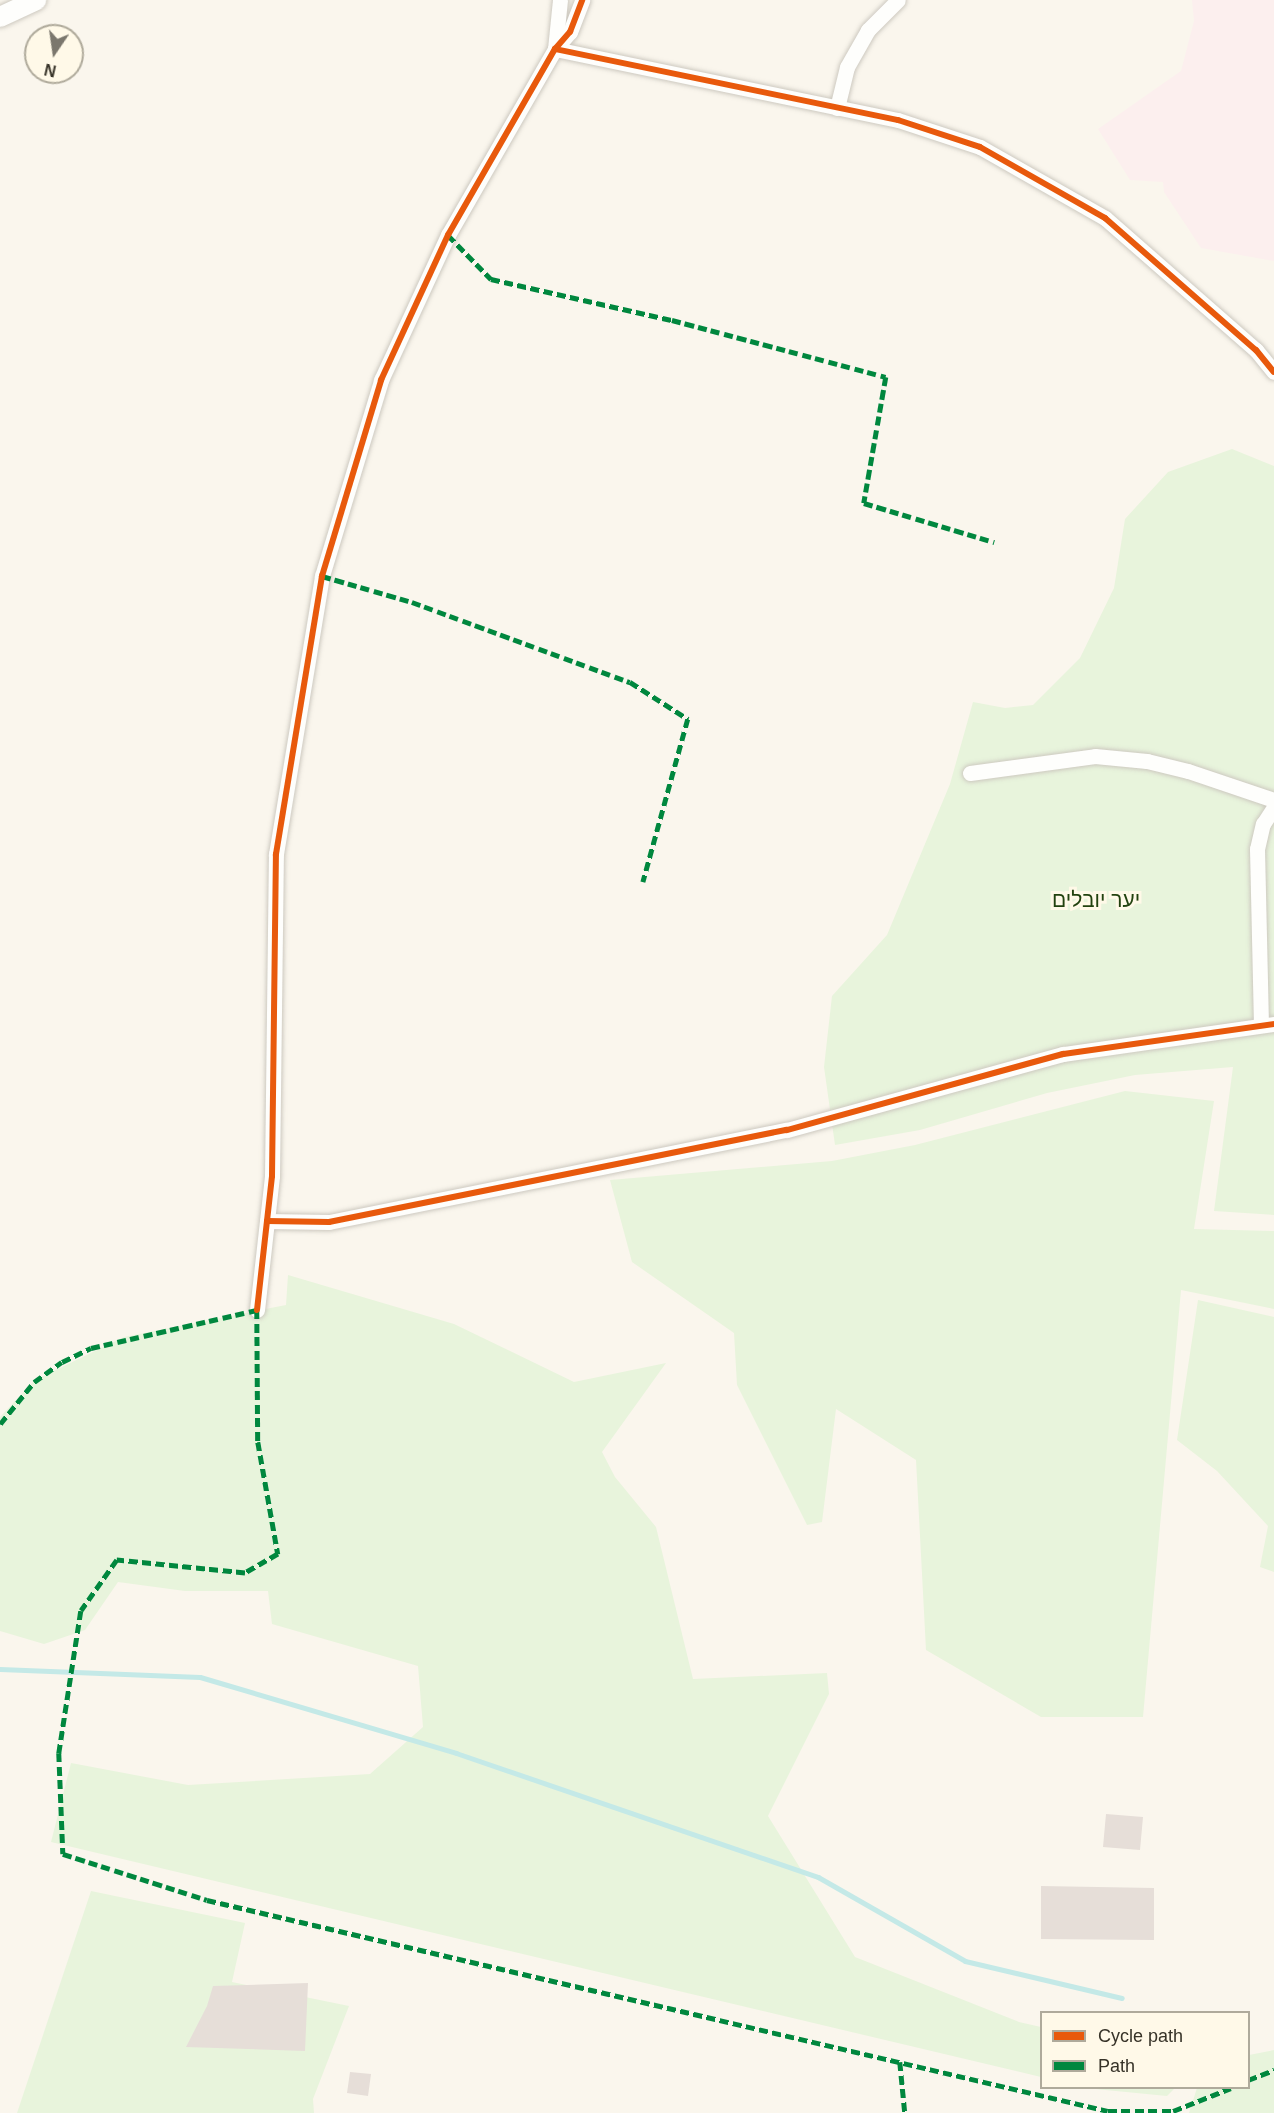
<!DOCTYPE html>
<meta charset="utf-8">
<style>
body{margin:0}
#map{position:relative;width:1274px;height:2113px;overflow:hidden;background:#faf6ed;font-family:Helvetica,"Noto Sans Hebrew",sans-serif}
div>[style]{position:absolute}
[style*='--x']{left:calc(var(--x)*1px);top:calc(var(--y)*1px);width:calc(var(--w)*1px);rotate:calc(var(--a)*1deg)}
.industrial>*{inset:0;background:#fcefee}
.green>*{inset:0;background:#e8f4dc}
.stream>*{height:5px;margin:-2.5px;padding:0 2.5px;transform-origin:2.5px;border-radius:2.5px;background:#c4e9e7}
.building>*{inset:0;background:#e6ded8}
.roads{filter:drop-shadow(0 0 2px #cdc9c0) drop-shadow(0 0 2px #cdc9c0)}
.street>*{height:15px;margin:-7.5px;padding:0 7.5px;transform-origin:7.5px;border-radius:7.5px;background:#fefefc}
.secondary>*{height:20px;margin:-10px;padding:0 10px;transform-origin:10px;border-radius:10px;background:#fefefc}
.quiet>*{height:4.5px;margin-top:-2.25px;transform-origin:0;background:repeating-linear-gradient(90deg,#00873e 0 9px,transparent 0 13.5px)}
.cycleway>*{height:6px;margin:-3px;padding:0 3px;transform-origin:3px;border-radius:3px;background:#e8590c}
span{translate:-50% -50%;white-space:nowrap;text-align:center;line-height:1.15;-webkit-text-stroke:6px #fff9e8;paint-order:stroke}
.park-label{font-size:21px;color:#22420f}
.legend{position:absolute;left:1040px;top:2011px;width:210px;height:78px;box-sizing:border-box;background:#fff9e8;border:2px solid #afaa9b;margin:0;padding:8px 10px;list-style:none;font-size:18px;color:#373328}
.legend li{display:flex;align-items:center;gap:12px;height:30px}
.legend b{width:30px;border:2px solid #afaa9b}
.north{position:absolute;left:24px;top:24px;width:60px;height:60px;box-sizing:border-box;background:#fff9e8;border:2px solid #afaa9b;border-radius:50%;rotate:193deg;font-size:16px;font-weight:700;line-height:24px;text-align:center;color:#373328}
.north::after{content:'';display:block;margin:auto;width:21px;height:27px;background:#7b776d;clip-path:polygon(50% 0,100% 100%,50% 72%,0 100%)}
</style>
<div id="map">
<div class="industrial">
<i style="clip-path:polygon(1192px 0,1274px 0,1274px 261px,1201px 248px,1164px 192px,1163px 182px,1130px 180px,1098px 129px,1181px 71px,1194px 21px)"></i>
</div>
<div class="green">
<i style="clip-path:polygon(1232px 449px,1274px 466px,1274px 1215px,1214px 1211px,1233px 1067px,1135px 1075px,1047px 1093px,920px 1130px,835px 1145px,824px 1067px,832px 996px,887px 935px,950px 784px,973px 702px,1005px 708px,1033px 705px,1080px 658px,1114px 588px,1125px 519px,1168px 472px)"></i>
<i style="clip-path:polygon(1125px 1091px,1214px 1101px,1194px 1229px,1274px 1231px,1274px 1309px,1181px 1290px,1143px 1717px,1041px 1717px,926px 1650px,916px 1460px,836px 1409px,822px 1522px,807px 1525px,737px 1385px,734px 1333px,632px 1262px,610px 1180px,832px 1161px,915px 1145px)"></i>
<i style="clip-path:polygon(288px 1275px,454px 1324px,574px 1382px,666px 1363px,602px 1452px,615px 1477px,656px 1527px,693px 1679px,827px 1673px,829px 1694px,768px 1816px,855px 1957px,1019px 2022px,1041px 2027px,1041px 2077px,51px 1842px,71px 1763px,188px 1785px,370px 1774px,423px 1727px,418px 1666px,272px 1624px,268px 1591px,185px 1591px,118px 1582px,85px 1630px,44px 1644px,0 1631px,0 1417px,35px 1380px,124px 1337px,286px 1305px)"></i>
<i style="clip-path:polygon(1198px 1300px,1274px 1317px,1274px 1572px,1260px 1567px,1268px 1526px,1217px 1471px,1177px 1440px)"></i>
<i style="clip-path:polygon(91px 1891px,245px 1923px,232px 1982px,349px 2006px,313px 2099px,314px 2113px,17px 2113px)"></i>
<i style="clip-path:polygon(1274px 2050px,1274px 2113px,1189px 2113px,1197px 2088px,1248px 2088px,1249px 2055px)"></i>
<i style="clip-path:polygon(1085px 2088px,1175px 2088px,1167px 2096px)"></i>
</div>
<div class="stream">
<i style="--x:0;--y:1669;--w:200;--a:2.3"></i>
<i style="--x:200;--y:1677;--w:267;--a:16.5"></i>
<i style="--x:456;--y:1753;--w:383;--a:18.9"></i>
<i style="--x:818;--y:1877;--w:169;--a:29.7"></i>
<i style="--x:965;--y:1961;--w:161;--a:13.3"></i>
</div>
<div class="building">
<i style="clip-path:polygon(1106px 1814px,1143px 1817px,1140px 1850px,1103px 1847px)"></i>
<i style="clip-path:polygon(1041px 1886px,1154px 1888px,1154px 1940px,1041px 1939px)"></i>
<i style="clip-path:polygon(308px 1983px,305px 2051px,186px 2047px,207px 2006px,213px 1986px)"></i>
<i style="clip-path:polygon(350px 2072px,371px 2074px,368px 2096px,347px 2093px)"></i>
</div>
<div class="roads">
<div class="street">
<i style="--x:555;--y:49;--w:350;--a:11.7"></i>
<i style="--x:898;--y:120;--w:86;--a:18.2"></i>
<i style="--x:980;--y:147;--w:144;--a:29.6"></i>
<i style="--x:1105;--y:218;--w:201;--a:41.2"></i>
<i style="--x:1256;--y:350;--w:28;--a:51"></i>
<i style="--x:555;--y:49;--w:49;--a:-84.2"></i>
<i style="--x:837;--y:108;--w:42;--a:-76.3"></i>
<i style="--x:847;--y:67;--w:43;--a:-60.4"></i>
<i style="--x:868;--y:30;--w:42;--a:-45"></i>
<i style="--x:970;--y:773;--w:126;--a:-7.7"></i>
<i style="--x:1095;--y:756;--w:52;--a:5.5"></i>
<i style="--x:1147;--y:761;--w:42;--a:13.7"></i>
<i style="--x:1188;--y:771;--w:91;--a:18.6"></i>
<i style="--x:1261;--y:1025;--w:176;--a:-91.3"></i>
<i style="--x:1257;--y:849;--w:26;--a:-77"></i>
<i style="--x:1263;--y:824;--w:20;--a:-57"></i>
<i style="--x:267;--y:1221;--w:62;--a:0.9"></i>
<i style="--x:329;--y:1222;--w:467;--a:-11.4"></i>
<i style="--x:787;--y:1130;--w:286;--a:-15.4"></i>
<i style="--x:1063;--y:1054;--w:213;--a:-8.1"></i>
<i style="--x:257;--y:1310;--w:135;--a:-83.6"></i>
<i style="--x:272;--y:1176;--w:322;--a:-89.3"></i>
<i style="--x:276;--y:854;--w:282;--a:-80.6"></i>
<i style="--x:322;--y:576;--w:205;--a:-73.2"></i>
<i style="--x:381;--y:380;--w:160;--a:-65.2"></i>
<i style="--x:448;--y:235;--w:215;--a:-60.1"></i>
<i style="--x:555;--y:49;--w:23;--a:-49"></i>
<i style="--x:570;--y:32;--w:34;--a:-69"></i>
</div>
<div class="secondary">
<i style="--x:0;--y:17;--w:40;--a:-25"></i>
</div>
</div>
<div class="quiet">
<i style="--x:448;--y:235;--w:62;--a:45.7"></i>
<i style="--x:491;--y:279;--w:186;--a:12.8"></i>
<i style="--x:672;--y:320;--w:221;--a:14.9"></i>
<i style="--x:886;--y:377;--w:128;--a:99.9"></i>
<i style="--x:864;--y:503;--w:136;--a:16.7"></i>
<i style="--x:322;--y:576;--w:94;--a:16.1"></i>
<i style="--x:412;--y:602;--w:232;--a:20.2"></i>
<i style="--x:630;--y:682;--w:69;--a:32.5"></i>
<i style="--x:688;--y:719;--w:169;--a:105.4"></i>
<i style="--x:0;--y:1424;--w:54;--a:-51"></i>
<i style="--x:34;--y:1382;--w:34;--a:-36"></i>
<i style="--x:62;--y:1362;--w:32;--a:-26"></i>
<i style="--x:91;--y:1348;--w:170;--a:-12.9"></i>
<i style="--x:257;--y:1310;--w:132;--a:89.6"></i>
<i style="--x:258;--y:1442;--w:114;--a:79.9"></i>
<i style="--x:278;--y:1554;--w:38;--a:150"></i>
<i style="--x:245;--y:1573;--w:129;--a:-174.2"></i>
<i style="--x:117;--y:1560;--w:62;--a:125.2"></i>
<i style="--x:81;--y:1611;--w:144;--a:98.8"></i>
<i style="--x:59;--y:1753;--w:101;--a:87.7"></i>
<i style="--x:63;--y:1854;--w:151;--a:17.7"></i>
<i style="--x:207;--y:1900;--w:925;--a:13.18"></i>
<i style="--x:1108;--y:2111;--w:65;--a:0"></i>
<i style="--x:1173;--y:2111;--w:62;--a:-21.6"></i>
<i style="--x:900;--y:2062;--w:51;--a:84.4"></i>
<i style="--x:1248;--y:2080;--w:28;--a:-21"></i>
</div>
<div class="cycleway">
<i style="--x:555;--y:49;--w:350;--a:11.7"></i>
<i style="--x:898;--y:120;--w:86;--a:18.2"></i>
<i style="--x:980;--y:147;--w:144;--a:29.6"></i>
<i style="--x:1105;--y:218;--w:201;--a:41.2"></i>
<i style="--x:1256;--y:350;--w:28;--a:51"></i>
<i style="--x:267;--y:1221;--w:62;--a:0.9"></i>
<i style="--x:329;--y:1222;--w:467;--a:-11.4"></i>
<i style="--x:787;--y:1130;--w:286;--a:-15.4"></i>
<i style="--x:1063;--y:1054;--w:213;--a:-8.1"></i>
<i style="--x:257;--y:1310;--w:135;--a:-83.6"></i>
<i style="--x:272;--y:1176;--w:322;--a:-89.3"></i>
<i style="--x:276;--y:854;--w:282;--a:-80.6"></i>
<i style="--x:322;--y:576;--w:205;--a:-73.2"></i>
<i style="--x:381;--y:380;--w:160;--a:-65.2"></i>
<i style="--x:448;--y:235;--w:215;--a:-60.1"></i>
<i style="--x:555;--y:49;--w:23;--a:-49"></i>
<i style="--x:570;--y:32;--w:34;--a:-69"></i>
</div>
<div class="park-label">
<span style="left:1096px;top:900px">יער יובלים</span>
</div>
<ul class="legend">
<li><b style="height:8px;background:#e8590c"></b>Cycle path</li>
<li><b style="height:8px;background:#00873e"></b>Path</li>
</ul>
<div class="north">N</div>
</div>
